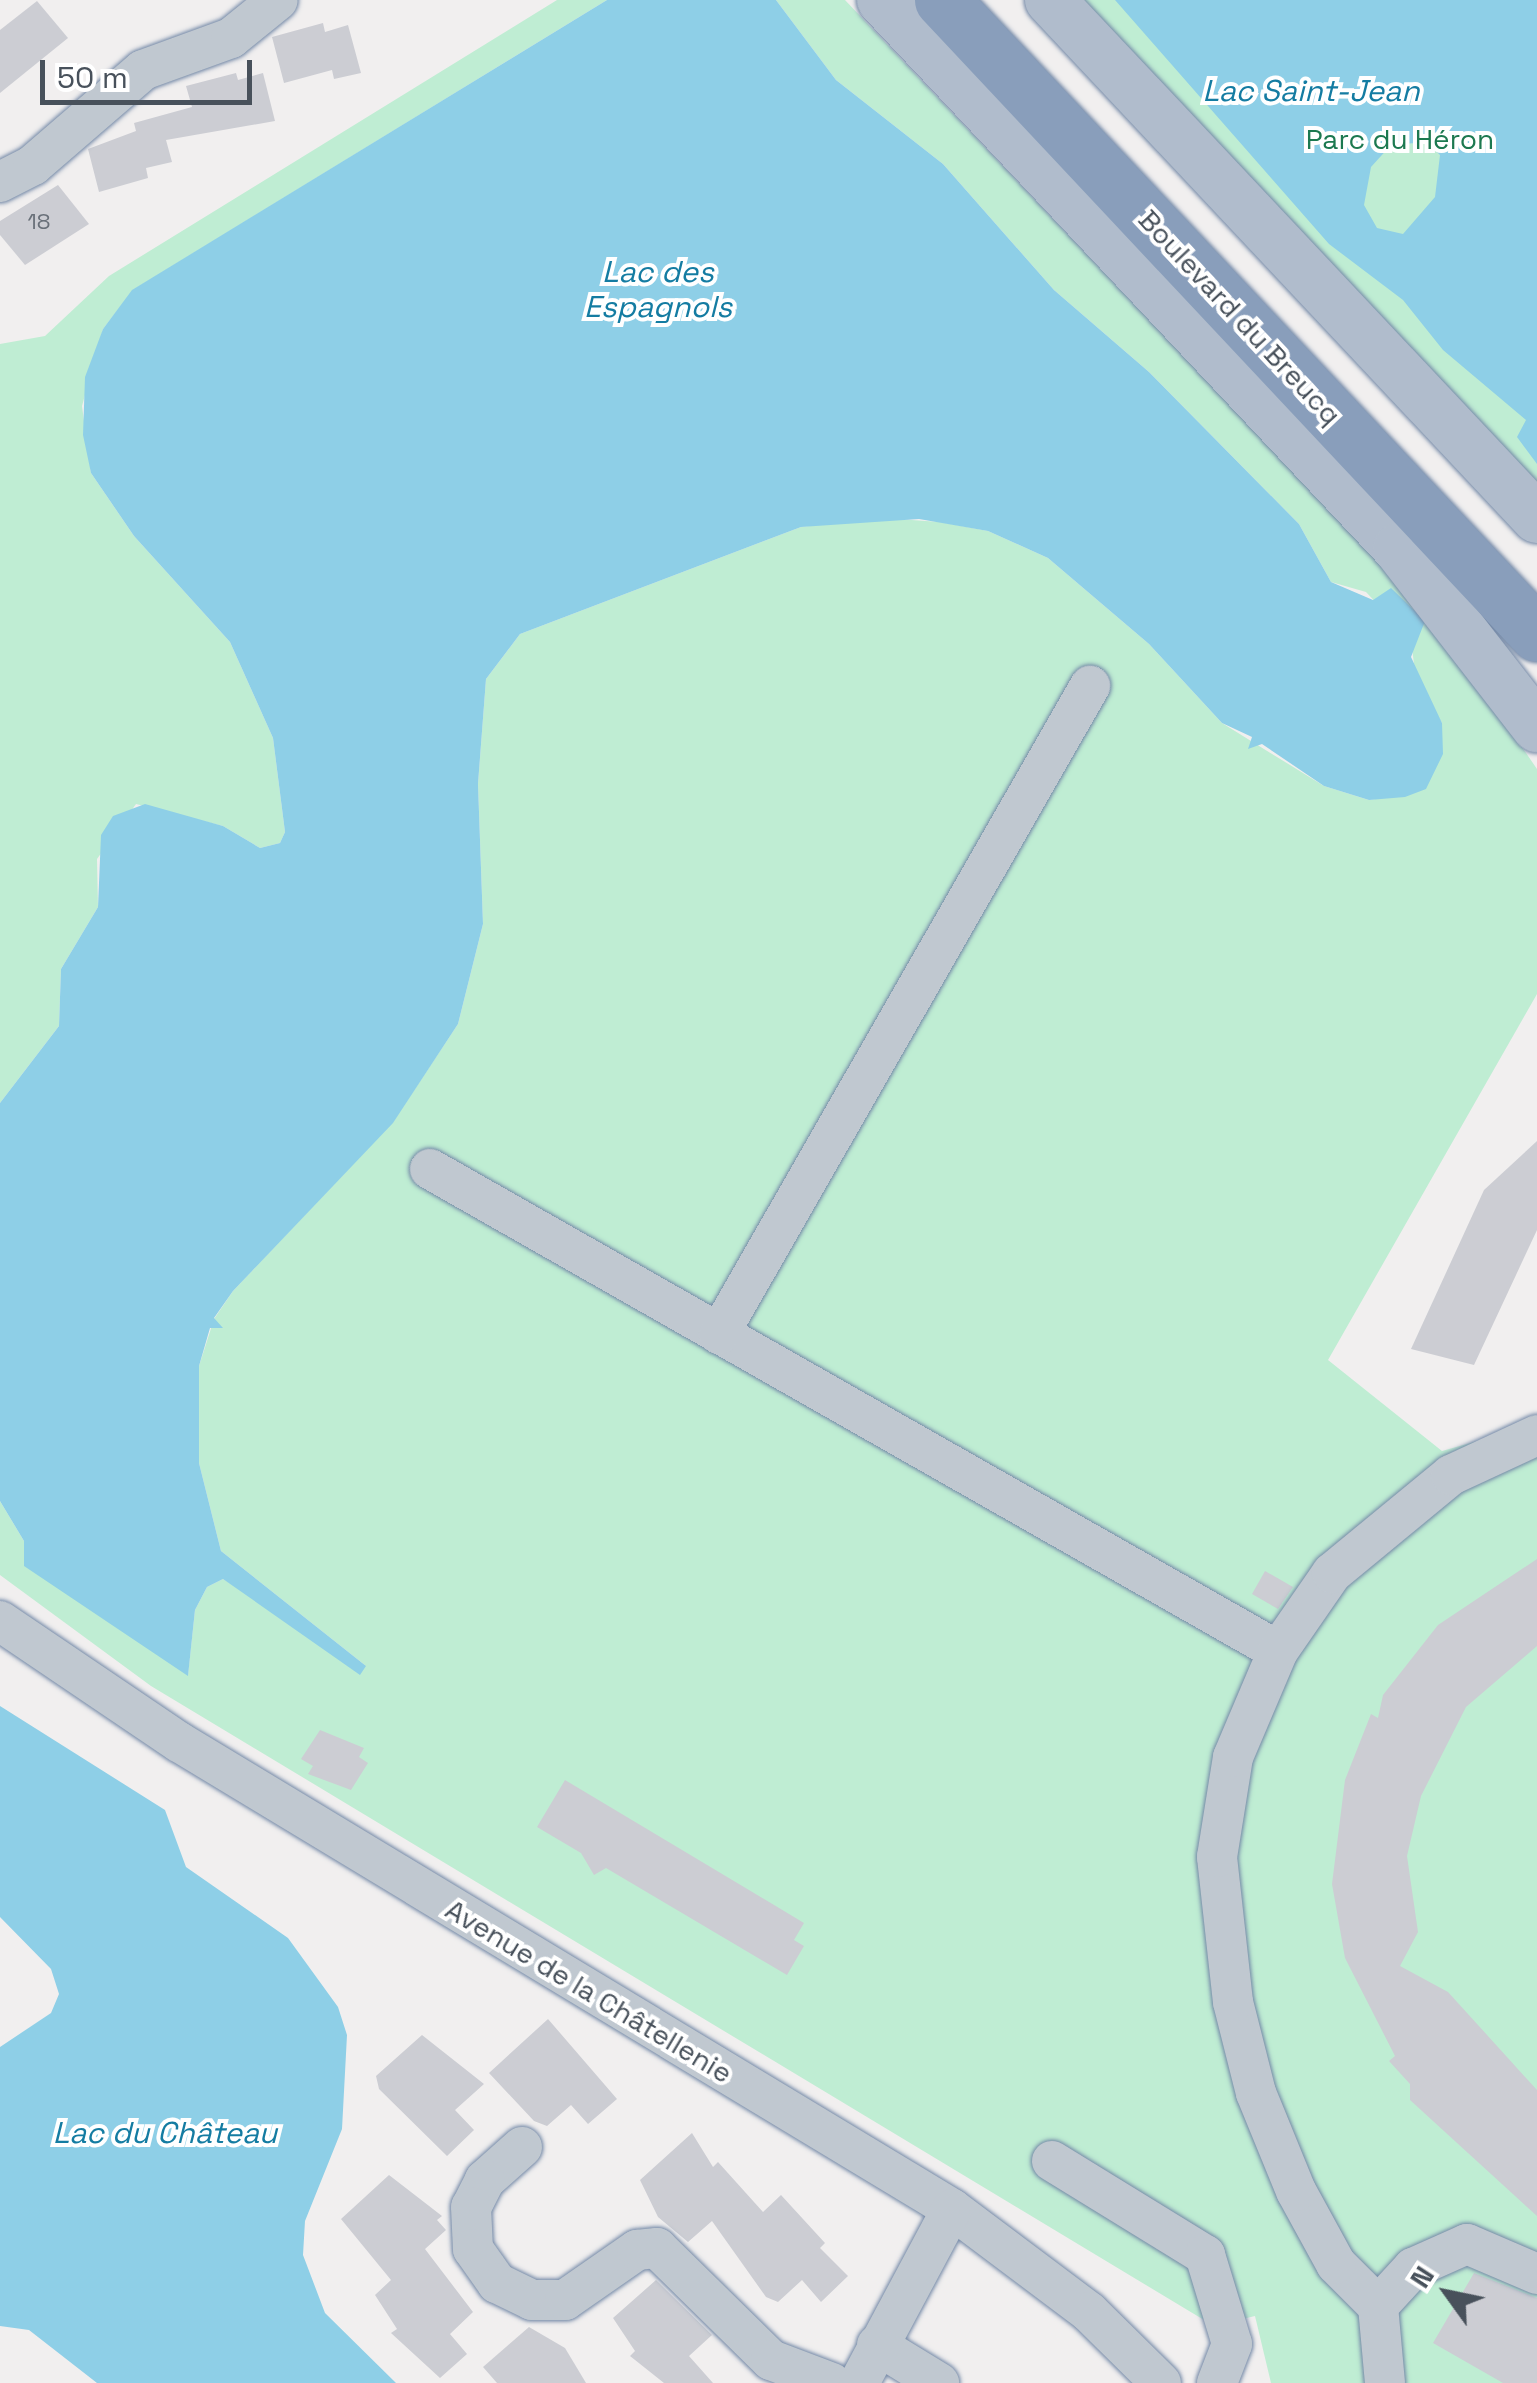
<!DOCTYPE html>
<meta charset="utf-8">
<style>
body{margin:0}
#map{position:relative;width:1537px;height:2383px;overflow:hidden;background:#f1efef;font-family:"Space Grotesk",sans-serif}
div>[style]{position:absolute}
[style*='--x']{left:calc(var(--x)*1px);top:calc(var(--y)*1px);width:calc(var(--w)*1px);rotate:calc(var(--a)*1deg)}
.green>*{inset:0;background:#bfedd3}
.water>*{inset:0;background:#8ecfe7}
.building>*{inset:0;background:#cccdd3}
.roads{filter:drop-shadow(0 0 2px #7489a7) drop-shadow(0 0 2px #7489a7)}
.minor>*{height:40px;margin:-20px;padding:0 20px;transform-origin:20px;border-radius:20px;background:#c0c8d0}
.major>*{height:50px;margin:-25px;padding:0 25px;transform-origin:25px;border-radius:25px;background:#b0bccc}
.highway>*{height:55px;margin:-27.5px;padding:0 27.5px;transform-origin:27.5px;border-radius:27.5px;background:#899ebb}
span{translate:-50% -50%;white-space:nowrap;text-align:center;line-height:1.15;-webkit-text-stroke:8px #fff;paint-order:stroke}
.number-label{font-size:22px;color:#697079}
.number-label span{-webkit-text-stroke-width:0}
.park-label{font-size:28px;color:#1c7950}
.street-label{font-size:28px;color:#48515b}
.water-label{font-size:30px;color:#147ca2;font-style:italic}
.north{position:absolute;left:1397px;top:2243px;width:100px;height:100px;-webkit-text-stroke:8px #fff;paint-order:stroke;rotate:303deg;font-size:28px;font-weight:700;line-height:40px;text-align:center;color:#48515b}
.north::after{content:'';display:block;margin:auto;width:35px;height:45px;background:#48515b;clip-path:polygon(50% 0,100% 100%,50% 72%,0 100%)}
.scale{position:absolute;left:40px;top:60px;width:212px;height:45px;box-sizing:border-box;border:5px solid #48515b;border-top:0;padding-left:12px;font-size:30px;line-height:35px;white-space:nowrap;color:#48515b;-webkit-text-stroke:8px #fff;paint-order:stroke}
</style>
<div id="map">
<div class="green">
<i style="clip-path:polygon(557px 0,607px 0,133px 290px,103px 329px,82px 406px,91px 473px,134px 536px,230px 642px,273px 738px,285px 832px,280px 843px,260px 848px,223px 826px,136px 804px,97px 859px,98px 907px,61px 969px,59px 1026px,0 1103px,0 344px,45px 336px,109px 276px)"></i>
<i style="clip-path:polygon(776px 0,845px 0,1357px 539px,1453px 647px,1537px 769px,1537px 994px,1328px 1360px,1442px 1451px,1537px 1424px,1537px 2383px,1271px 2383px,1255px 2316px,1214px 2326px,151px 1686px,0 1575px,0 1501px,24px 1541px,188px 1675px,195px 1610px,207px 1587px,223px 1579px,366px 1666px,221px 1551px,199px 1463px,199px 1366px,214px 1319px,233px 1291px,393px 1122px,458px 1024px,483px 924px,478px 784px,486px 679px,520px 634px,801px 527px,883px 518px,940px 522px,988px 531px,1048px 558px,1149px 644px,1222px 723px,1324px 786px,1369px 800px,1414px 793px,1442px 723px,1416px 680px,1411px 640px,1366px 592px,1331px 582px,1299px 524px,1149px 372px,1054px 290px,943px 164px,836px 80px)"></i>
<i style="clip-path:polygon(1083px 0,1537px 0,1537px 488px)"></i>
</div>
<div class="water">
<i style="clip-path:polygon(607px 0,776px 0,836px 80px,943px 164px,1054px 290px,1149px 372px,1299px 524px,1331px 582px,1373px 600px,1391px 588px,1425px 621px,1411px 657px,1442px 723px,1443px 754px,1426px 789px,1405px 797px,1369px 800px,1324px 786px,1262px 744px,1248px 749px,1252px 737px,1222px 723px,1149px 644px,1048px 558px,988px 531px,919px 519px,801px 527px,520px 634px,486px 679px,478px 784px,483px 924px,458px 1024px,393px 1123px,233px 1291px,214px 1318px,223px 1328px,210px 1328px,199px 1366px,199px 1463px,221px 1551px,366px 1666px,360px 1675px,223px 1579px,207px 1587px,195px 1610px,188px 1676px,24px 1566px,24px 1541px,0 1501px,0 1103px,59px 1026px,61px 969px,98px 907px,101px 835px,113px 816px,145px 804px,223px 826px,260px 848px,280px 843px,285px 832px,273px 738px,230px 642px,134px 536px,91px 473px,83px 435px,85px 377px,103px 329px,132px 290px)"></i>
<i style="clip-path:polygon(evenodd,1115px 0,1537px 0,1537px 464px,1517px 437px,1526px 420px,1443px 350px,1403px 300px,1329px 244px,1115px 0,1427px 142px,1440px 155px,1435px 197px,1403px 234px,1377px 228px,1364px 205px,1371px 167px,1391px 145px,1427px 142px)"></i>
<i style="clip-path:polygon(0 1706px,165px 1810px,186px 1867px,288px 1938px,338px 2007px,347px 2035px,342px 2129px,305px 2221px,303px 2255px,325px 2313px,396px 2383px,97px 2383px,29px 2330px,0 2326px,0 2047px,51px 2013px,59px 1994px,51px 1969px,0 1917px)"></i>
</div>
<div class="building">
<i style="clip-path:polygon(37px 1px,68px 38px,0 93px,0 30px)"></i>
<i style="clip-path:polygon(323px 23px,325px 32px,348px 25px,361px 73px,334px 79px,332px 70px,284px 83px,272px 37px)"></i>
<i style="clip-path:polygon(236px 73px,238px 80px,263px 73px,275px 121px,166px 140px,172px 162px,146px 168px,148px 178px,99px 192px,88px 149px,136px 131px,134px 123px,192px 107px,186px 86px)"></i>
<i style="clip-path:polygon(58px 185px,89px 224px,25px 265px,0 235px,0 221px)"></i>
<i style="clip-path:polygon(1537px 1141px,1537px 1230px,1474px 1365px,1411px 1349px,1484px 1190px)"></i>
<i style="clip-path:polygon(1537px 1559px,1537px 1646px,1466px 1707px,1421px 1796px,1407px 1856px,1418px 1932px,1400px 1966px,1448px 1992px,1537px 2090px,1537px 2216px,1410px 2100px,1410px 2084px,1389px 2061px,1395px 2056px,1345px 1958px,1332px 1884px,1345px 1780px,1371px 1714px,1378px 1718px,1383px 1695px,1438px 1625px)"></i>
<i style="clip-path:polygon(1265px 1571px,1293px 1587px,1278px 1609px,1252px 1594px)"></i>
<i style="clip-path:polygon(320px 1730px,364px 1748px,359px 1757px,368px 1763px,351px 1790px,308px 1774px,313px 1766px,301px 1759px)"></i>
<i style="clip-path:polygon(565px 1780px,804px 1923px,794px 1940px,804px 1946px,787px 1975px,606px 1868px,594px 1875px,581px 1853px,537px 1827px)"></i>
<i style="clip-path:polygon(548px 2019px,617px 2099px,588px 2124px,571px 2105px,547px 2126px,534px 2121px,489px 2073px)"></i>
<i style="clip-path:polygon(422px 2035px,484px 2084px,455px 2110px,474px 2130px,447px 2156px,379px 2089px,376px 2076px)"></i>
<i style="clip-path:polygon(692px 2133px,713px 2167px,718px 2162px,763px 2212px,781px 2195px,825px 2243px,820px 2248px,848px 2276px,821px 2302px,802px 2280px,778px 2302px,766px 2297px,712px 2221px,688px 2242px,658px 2217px,640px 2180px)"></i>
<i style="clip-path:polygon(389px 2175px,442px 2216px,437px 2220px,446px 2230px,425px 2249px,473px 2312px,450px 2334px,467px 2354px,440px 2378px,391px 2333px,397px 2329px,375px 2295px,391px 2280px,341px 2219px)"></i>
<i style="clip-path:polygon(1474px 2273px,1537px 2298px,1537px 2383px,1503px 2383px,1433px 2343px)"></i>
<i style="clip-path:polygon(656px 2280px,712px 2335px,689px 2356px,713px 2383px,664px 2383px,630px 2356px,635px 2351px,613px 2318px)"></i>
<i style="clip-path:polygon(529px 2327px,565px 2348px,586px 2383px,497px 2383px,483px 2367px)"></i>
</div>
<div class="roads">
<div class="minor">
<i style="--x:0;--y:182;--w:37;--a:-27"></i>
<i style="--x:33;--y:165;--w:145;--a:-40.8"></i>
<i style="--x:143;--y:70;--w:94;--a:-20"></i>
<i style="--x:231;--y:38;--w:60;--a:-39"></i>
<i style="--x:430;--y:1169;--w:975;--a:29.61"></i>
<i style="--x:719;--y:1334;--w:747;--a:-60.21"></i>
<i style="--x:0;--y:1621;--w:216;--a:34.1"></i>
<i style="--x:179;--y:1742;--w:903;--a:31.14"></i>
<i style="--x:952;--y:2209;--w:171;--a:36.9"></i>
<i style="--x:1089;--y:2312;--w:101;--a:44.6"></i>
<i style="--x:522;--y:2147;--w:50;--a:138.3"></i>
<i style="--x:485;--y:2180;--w:30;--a:117"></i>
<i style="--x:471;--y:2207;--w:42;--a:87.3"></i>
<i style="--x:473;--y:2249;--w:42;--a:54.8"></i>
<i style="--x:497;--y:2283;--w:39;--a:26"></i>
<i style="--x:532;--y:2300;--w:33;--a:0"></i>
<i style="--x:565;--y:2300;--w:88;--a:-34.8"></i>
<i style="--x:637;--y:2250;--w:20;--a:-6"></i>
<i style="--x:657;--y:2248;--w:160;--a:44.5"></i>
<i style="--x:771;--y:2360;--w:65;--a:20.7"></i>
<i style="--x:1052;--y:2161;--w:180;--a:31.6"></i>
<i style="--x:1205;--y:2255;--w:93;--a:73.1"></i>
<i style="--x:1232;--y:2344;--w:42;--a:111"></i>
<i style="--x:1378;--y:2306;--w:52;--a:-47.4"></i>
<i style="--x:1413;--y:2268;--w:59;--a:-24"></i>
<i style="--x:1467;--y:2244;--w:76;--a:23.2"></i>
<i style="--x:877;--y:2345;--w:73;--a:31.5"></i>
<i style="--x:859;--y:2383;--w:197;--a:-61.9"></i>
<i style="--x:1385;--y:2383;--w:77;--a:-95.2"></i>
<i style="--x:1378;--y:2306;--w:59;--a:-135"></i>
<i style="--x:1336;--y:2264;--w:83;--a:-118.7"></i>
<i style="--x:1296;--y:2191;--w:106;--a:-112.2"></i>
<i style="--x:1256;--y:2093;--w:94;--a:-104.2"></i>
<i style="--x:1233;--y:2002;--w:146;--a:-96.3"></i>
<i style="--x:1217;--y:1857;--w:101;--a:-80.9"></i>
<i style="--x:1233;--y:1757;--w:115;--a:-67"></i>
<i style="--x:1278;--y:1651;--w:95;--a:-55.3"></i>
<i style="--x:1332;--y:1573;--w:154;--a:-39.5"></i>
<i style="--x:1451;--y:1475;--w:95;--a:-24.9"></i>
</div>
<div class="major">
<i style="--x:882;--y:0;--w:753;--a:46.72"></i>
<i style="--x:1398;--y:548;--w:227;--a:52.2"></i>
<i style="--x:1050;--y:0;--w:711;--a:46.77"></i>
</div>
<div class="highway">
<i style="--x:942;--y:0;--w:869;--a:46.82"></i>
</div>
</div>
<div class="number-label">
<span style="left:39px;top:222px">18</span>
</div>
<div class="park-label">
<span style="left:1400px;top:139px">Parc du Héron</span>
</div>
<div class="street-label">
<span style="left:1240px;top:317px;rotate:47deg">Boulevard du Breucq</span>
<span style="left:589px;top:1991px;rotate:31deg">Avenue de la Châtellenie</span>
</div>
<div class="water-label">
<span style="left:1311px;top:91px">Lac Saint-Jean</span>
<span style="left:658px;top:289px">Lac des<br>Espagnols</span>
<span style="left:165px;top:2133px">Lac du Château</span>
</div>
<div class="north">N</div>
<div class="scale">50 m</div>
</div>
